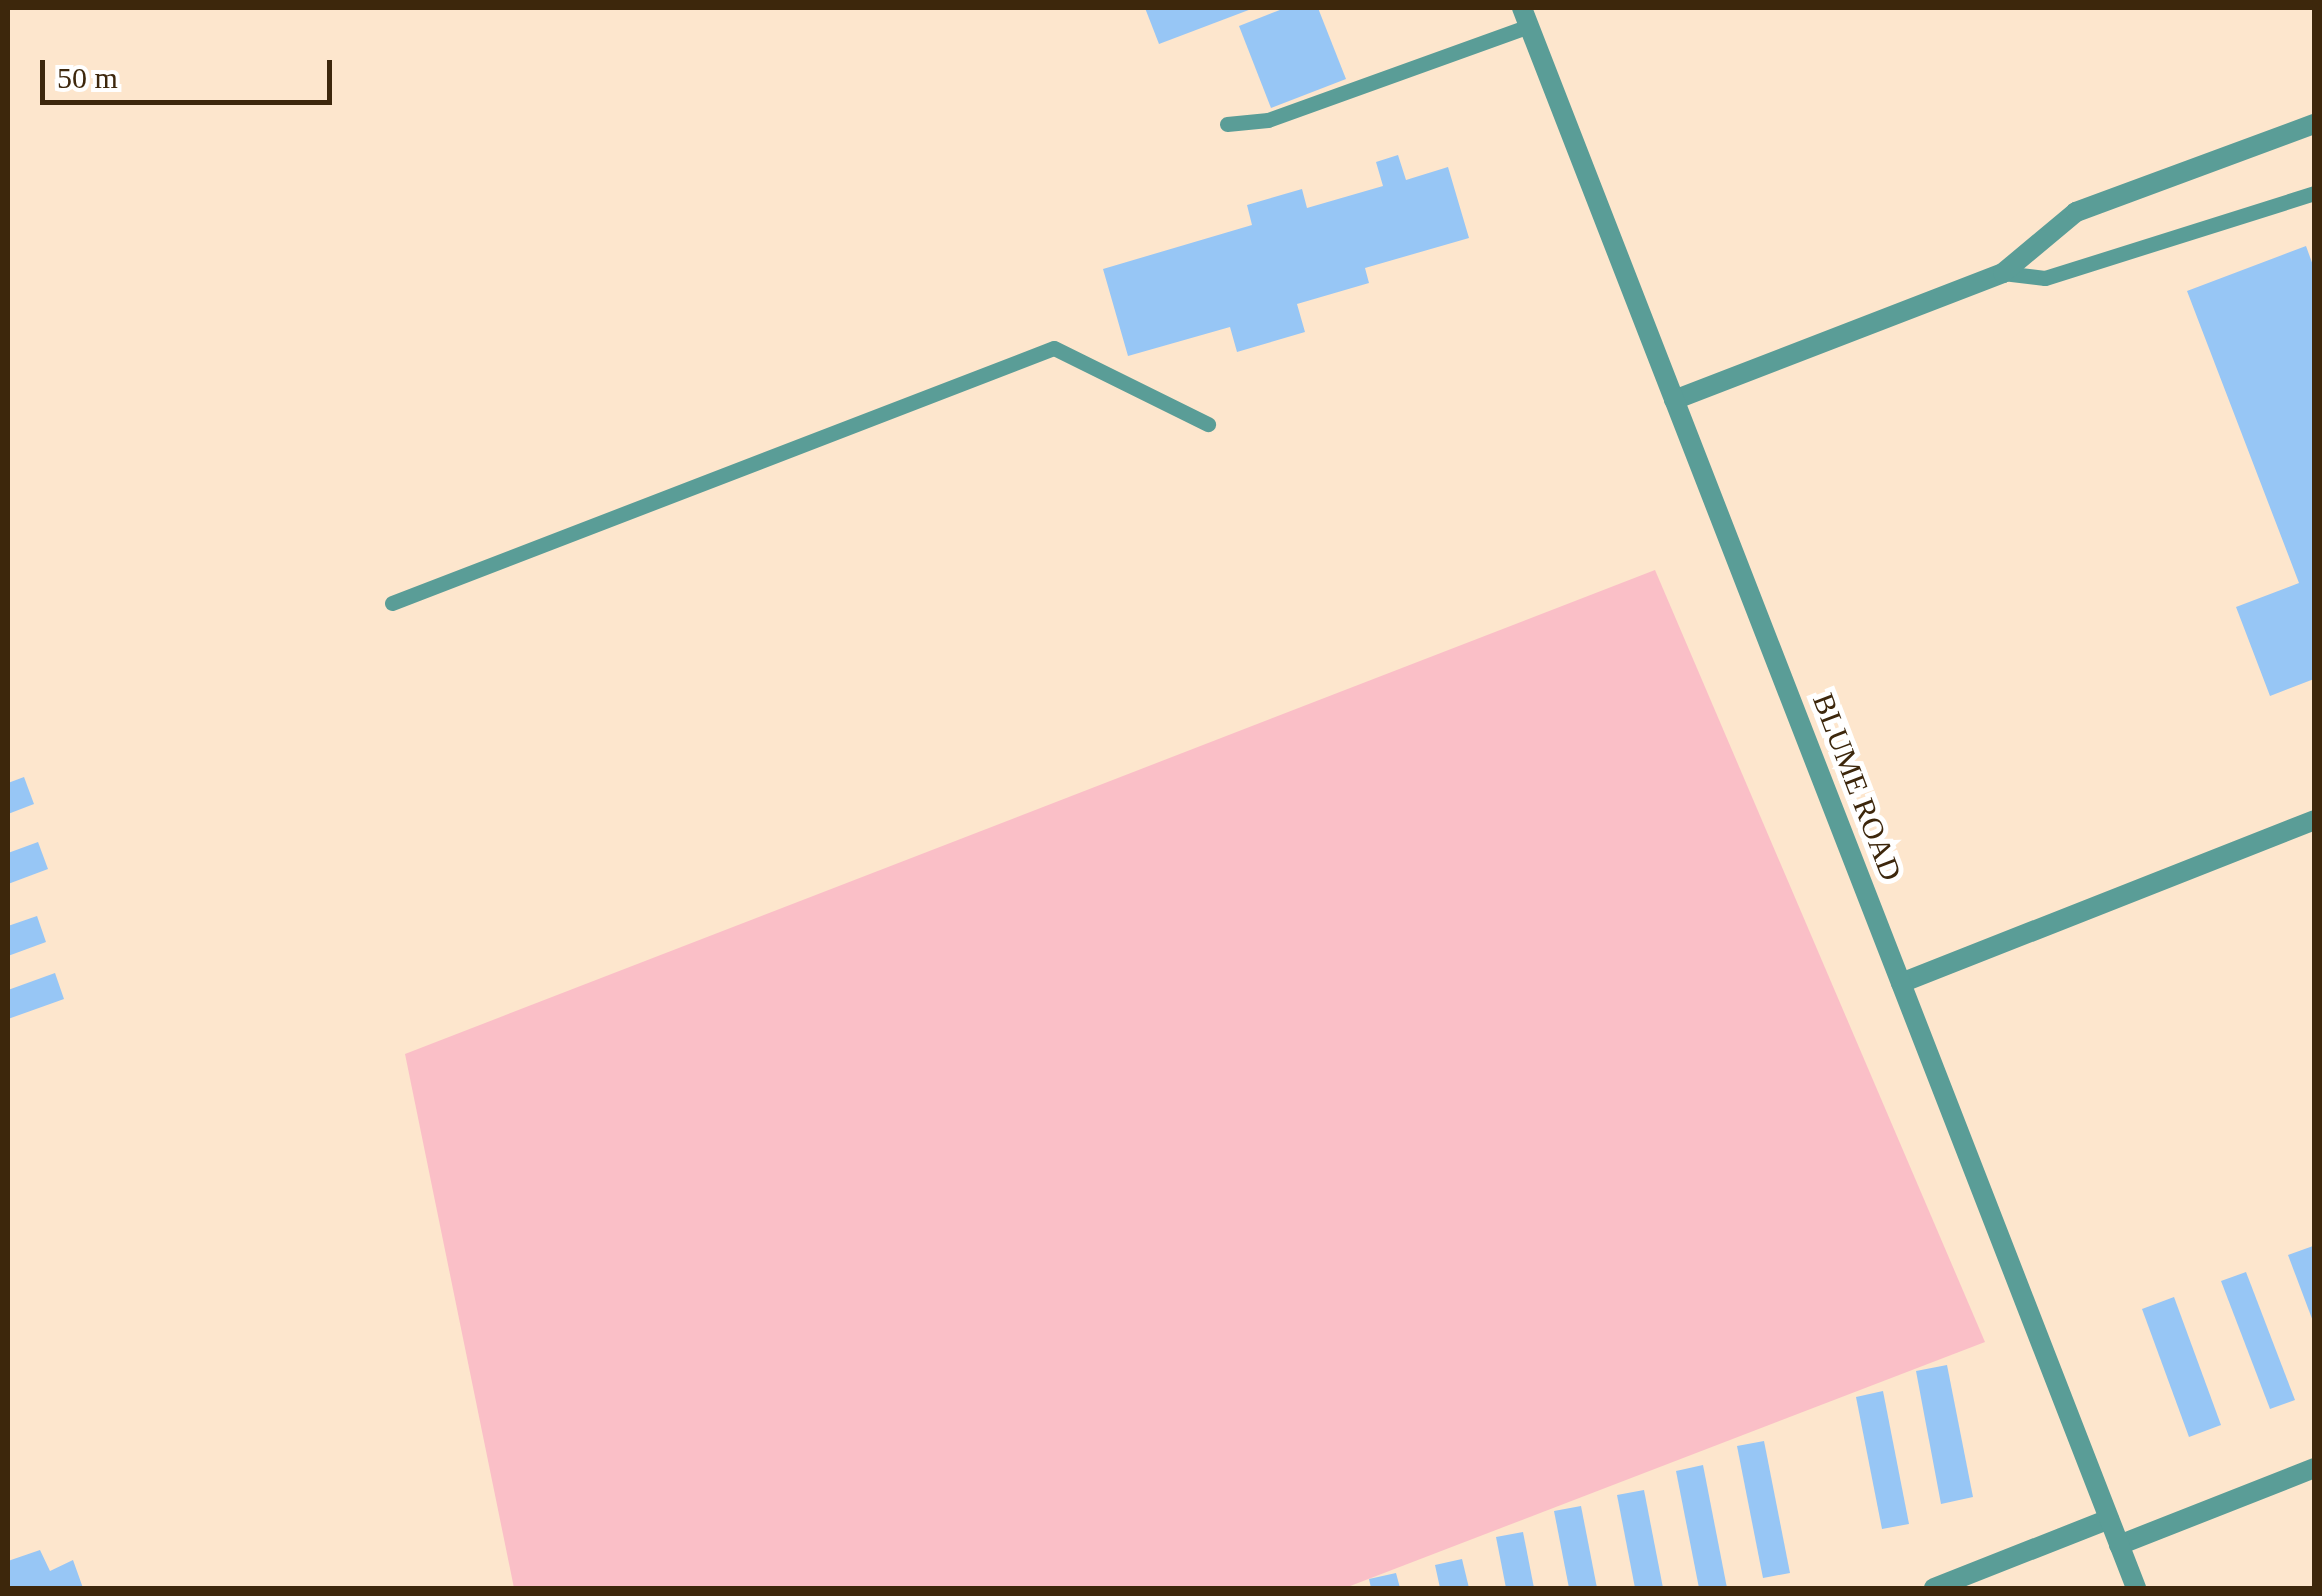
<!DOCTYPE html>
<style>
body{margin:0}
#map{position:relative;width:2322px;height:1596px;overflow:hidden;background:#fde6cd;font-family:Georgia,serif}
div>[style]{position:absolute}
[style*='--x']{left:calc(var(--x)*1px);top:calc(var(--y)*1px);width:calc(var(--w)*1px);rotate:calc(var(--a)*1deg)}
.green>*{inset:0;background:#fabfc7}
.building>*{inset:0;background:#97c6f5}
.service>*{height:15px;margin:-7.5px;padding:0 7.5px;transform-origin:7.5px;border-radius:7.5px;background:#5a9d97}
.minor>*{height:20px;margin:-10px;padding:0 10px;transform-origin:10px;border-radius:10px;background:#5a9d97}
.tertiary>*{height:20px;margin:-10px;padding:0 10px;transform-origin:10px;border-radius:10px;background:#5a9d97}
span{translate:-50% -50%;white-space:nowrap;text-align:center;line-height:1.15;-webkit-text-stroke:10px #fff;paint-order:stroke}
.street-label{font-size:30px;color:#3d270c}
.frame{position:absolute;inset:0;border:10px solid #3d270c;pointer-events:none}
.scale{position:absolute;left:40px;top:60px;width:292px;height:45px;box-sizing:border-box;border:5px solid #3d270c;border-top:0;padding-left:12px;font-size:30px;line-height:35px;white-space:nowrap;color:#3d270c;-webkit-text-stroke:8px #fff;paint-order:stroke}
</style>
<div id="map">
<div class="green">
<i style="clip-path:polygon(1655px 570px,1985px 1342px,1345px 1588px,514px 1588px,405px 1054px)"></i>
</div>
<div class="building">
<i style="clip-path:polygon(1145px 8px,1254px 8px,1159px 44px)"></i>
<i style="clip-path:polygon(1285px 8px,1318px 8px,1346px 79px,1271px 108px,1239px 26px)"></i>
<i style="clip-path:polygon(1398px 155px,1406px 180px,1448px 167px,1469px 238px,1365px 268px,1369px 283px,1297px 304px,1305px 332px,1237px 352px,1230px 327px,1128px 356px,1103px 269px,1252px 225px,1247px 205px,1302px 189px,1307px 208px,1383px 186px,1376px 162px)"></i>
<i style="clip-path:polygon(2306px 246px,2314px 268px,2314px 679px,2270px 696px,2236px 607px,2299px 583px,2187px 291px)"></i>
<i style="clip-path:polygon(24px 777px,34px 804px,8px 814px,8px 783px)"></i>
<i style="clip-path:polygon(38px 842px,48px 869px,8px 884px,8px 853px)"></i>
<i style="clip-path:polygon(37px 916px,46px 942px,8px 956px,8px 926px)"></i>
<i style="clip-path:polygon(55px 973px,64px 999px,8px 1019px,8px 990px)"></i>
<i style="clip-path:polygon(2313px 1246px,2314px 1251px,2314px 1324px,2288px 1255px)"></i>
<i style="clip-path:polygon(2246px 1272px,2295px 1400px,2270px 1409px,2221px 1281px)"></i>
<i style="clip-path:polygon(2174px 1297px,2221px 1425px,2189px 1437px,2142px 1309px)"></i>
<i style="clip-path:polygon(1947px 1365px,1973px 1497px,1941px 1504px,1916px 1371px)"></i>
<i style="clip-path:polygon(1883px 1391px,1909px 1524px,1882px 1529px,1856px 1397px)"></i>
<i style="clip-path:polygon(1764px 1441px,1790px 1573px,1763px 1578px,1737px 1446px)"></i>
<i style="clip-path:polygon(1703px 1465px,1727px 1588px,1699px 1588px,1676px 1471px)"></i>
<i style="clip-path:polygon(1644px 1490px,1663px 1588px,1635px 1588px,1617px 1495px)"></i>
<i style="clip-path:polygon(1581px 1506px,1597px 1588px,1569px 1588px,1554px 1511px)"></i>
<i style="clip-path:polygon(1523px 1532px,1534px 1588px,1506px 1588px,1496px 1537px)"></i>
<i style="clip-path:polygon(40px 1550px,50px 1571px,73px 1560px,83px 1588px,8px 1588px,8px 1561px)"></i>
<i style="clip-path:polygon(1462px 1559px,1469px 1588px,1440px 1588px,1435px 1565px)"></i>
<i style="clip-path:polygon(1396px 1573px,1400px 1588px,1371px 1588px,1369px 1579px)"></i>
</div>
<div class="service">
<i style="--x:1227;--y:124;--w:41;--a:-5.6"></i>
<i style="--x:1268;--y:120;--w:277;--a:-19.8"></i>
<i style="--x:2003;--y:273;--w:42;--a:6.8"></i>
<i style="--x:2045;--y:278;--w:282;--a:-17.5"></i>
<i style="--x:392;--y:603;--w:709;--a:-21.07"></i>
<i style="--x:1054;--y:348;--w:172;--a:26.3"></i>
</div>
<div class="minor">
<i style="--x:1674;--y:400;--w:353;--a:-21.1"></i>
<i style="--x:2003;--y:273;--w:95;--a:-39.9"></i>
<i style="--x:2076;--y:212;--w:254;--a:-20.3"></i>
<i style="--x:1901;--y:983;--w:444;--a:-21.5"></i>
<i style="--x:2119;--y:1545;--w:210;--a:-21.5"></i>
<i style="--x:1934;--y:1588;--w:188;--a:-21.5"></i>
</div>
<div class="tertiary">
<i style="--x:1522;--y:8;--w:1695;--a:68.76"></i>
</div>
<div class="street-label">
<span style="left:1857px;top:787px;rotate:69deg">BLUME ROAD</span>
</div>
<div class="frame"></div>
<div class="scale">50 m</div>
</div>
